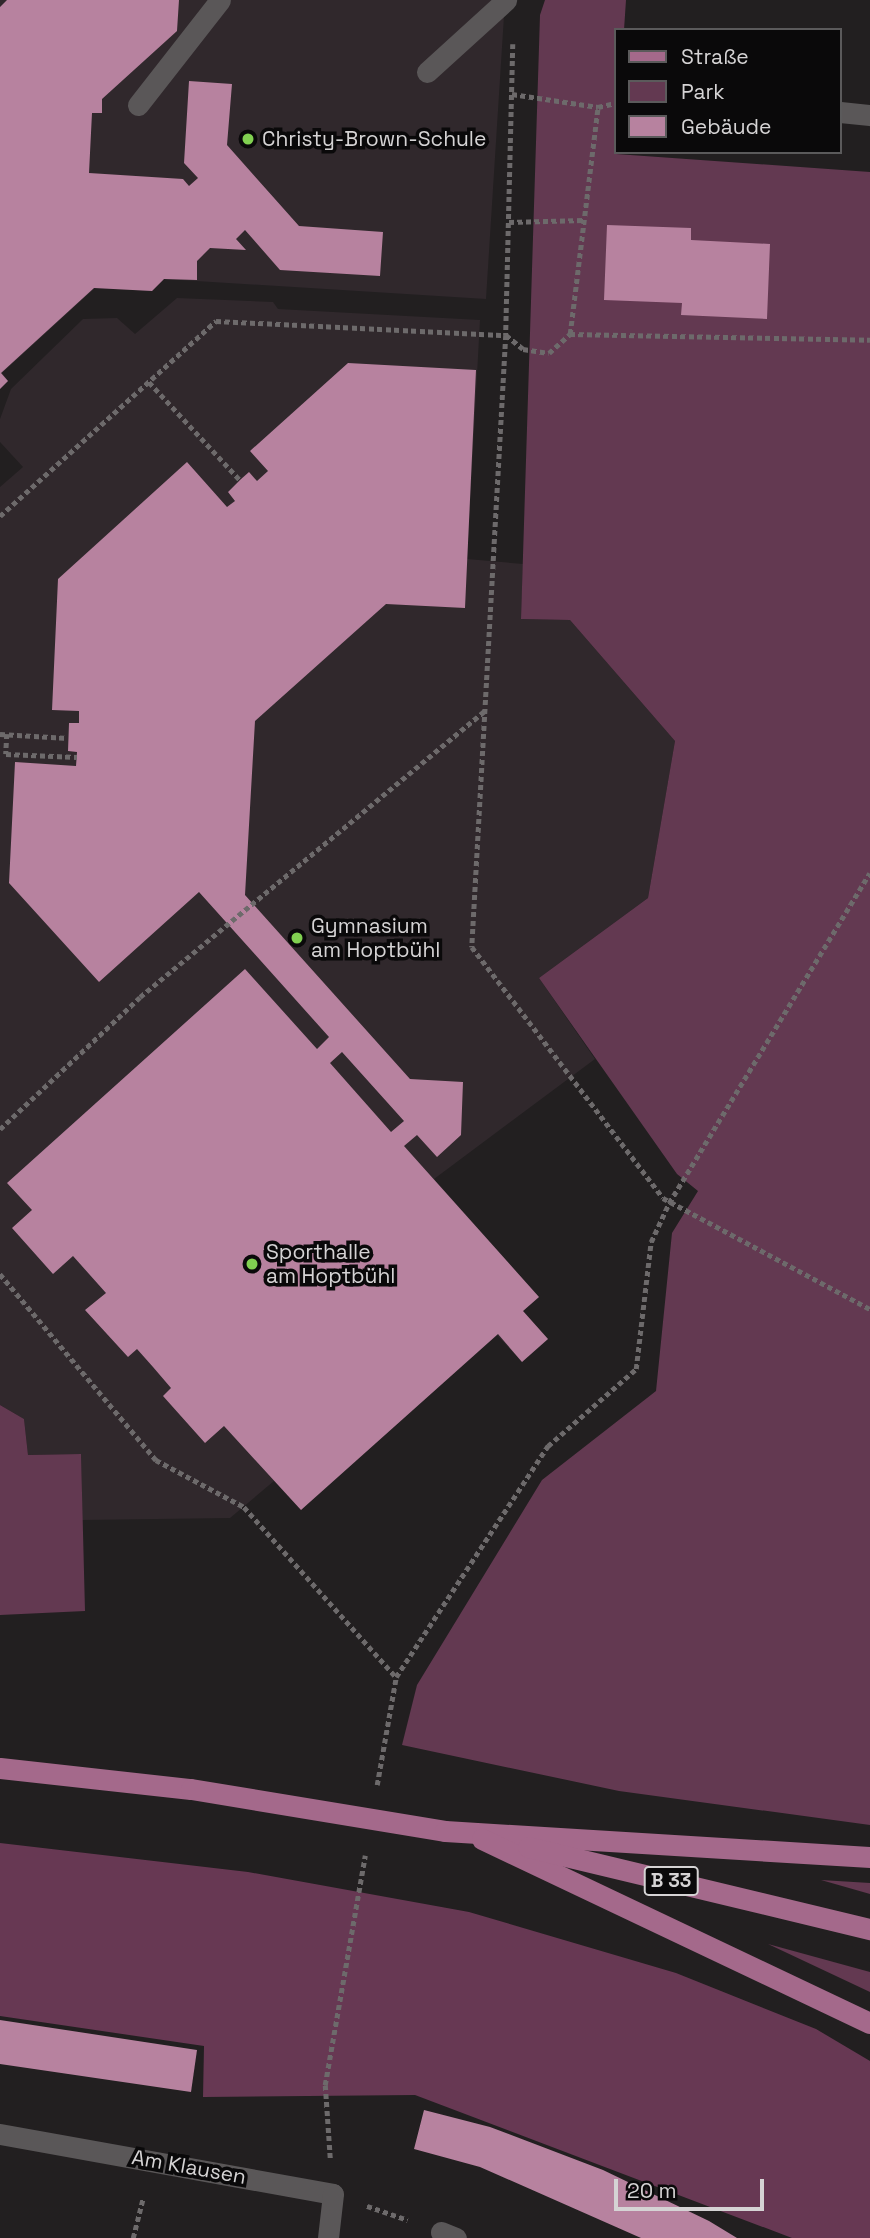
<!DOCTYPE html>
<meta charset="utf-8">
<style>
body{margin:0}
#map{position:relative;width:870px;height:2238px;overflow:hidden;background:#221f20;font-family:"Space Grotesk",sans-serif}
div>[style]{position:absolute}
[style*='--x']{left:calc(var(--x)*1px);top:calc(var(--y)*1px);width:calc(var(--w)*1px);rotate:calc(var(--a)*1deg)}
.built>*{inset:0;background:#30282c}
.green>*{inset:0;background:#633951}
.forest>*{inset:0;background:#673853}
.building>*{inset:0;background:#b7829f}
.path>*{height:4.5px;margin-top:-2.25px;transform-origin:0;background:repeating-linear-gradient(90deg,#6d6a6b 0 5px,transparent 0 8.5px)}
.minor>*{height:21px;margin:-10.5px;padding:0 10.5px;transform-origin:10.5px;border-radius:10.5px;background:#5a5758}
.major>*{height:21px;margin:-10.5px;padding:0 10.5px;transform-origin:10.5px;border-radius:10.5px;background:#a4698b}
.dots>*{width:19px;height:19px;translate:-50% -50%;box-sizing:border-box;border:4px solid #0a090a;border-radius:50%}
span{translate:-50% -50%;white-space:nowrap;text-align:center;line-height:1.15;-webkit-text-stroke:7px #0a090a;paint-order:stroke}
.shield-label span{padding:2px 5px;background:#0a090a;border:2px solid;border-radius:5px;-webkit-text-stroke-width:0}
.shield-label{font-size:19px;color:#d5d3d4;font-weight:700}
.poi-label{font-size:21px;color:#d5d3d4}
.left{translate:0 -50%;text-align:left}
.street-label{font-size:21px;color:#d5d3d4}
.legend{position:absolute;left:614px;top:28px;width:228px;height:126px;box-sizing:border-box;background:#0a090a;border:2px solid #5b5a5b;margin:0;padding:9px 12px;list-style:none;font-size:21px;color:#d5d3d4}
.legend li{display:flex;align-items:center;gap:14px;height:35px}
.legend b{width:35px;border:2px solid #5b5a5b}
.scale{position:absolute;left:614px;top:2179px;width:150px;height:32px;box-sizing:border-box;border:4px solid #d5d3d4;border-top:0;padding-left:9px;font-size:21px;line-height:24px;white-space:nowrap;color:#d5d3d4;-webkit-text-stroke:5px #0a090a;paint-order:stroke}
</style>
<div id="map">
<div class="built">
<i style="clip-path:polygon(0 0,505px 0,486px 299px,164px 279px,152px 291px,95px 288px,2px 373px,8px 381px,0 389px)"></i>
<i style="clip-path:polygon(177px 298px,273px 302px,278px 309px,480px 320px,467px 559px,523px 564px,521px 619px,570px 620px,675px 741px,648px 898px,539px 978px,595px 1059px,434px 1179px,539px 1297px,523px 1311px,548px 1339px,522px 1362px,497px 1335px,301px 1510px,274px 1481px,230px 1518px,82px 1520px,81px 1454px,28px 1455px,24px 1419px,0 1405px,0 487px,23px 467px,0 442px,0 419px,11px 389px,83px 319px,117px 318px,135px 334px)"></i>
</div>
<div class="green">
<i style="clip-path:polygon(545px 0,626px 0,624px 30px,616px 30px,616px 154px,870px 172px,870px 1825px,619px 1791px,402px 1745px,417px 1685px,542px 1480px,656px 1391px,672px 1233px,698px 1191px,677px 1174px,539px 978px,648px 898px,675px 741px,570px 620px,521px 619px,540px 15px)"></i>
<i style="clip-path:polygon(0 1405px,24px 1419px,28px 1455px,81px 1454px,85px 1611px,0 1615px)"></i>
<i style="clip-path:polygon(821px 1880px,870px 1883px,870px 1894px)"></i>
<i style="clip-path:polygon(768px 1944px,870px 1972px,870px 1992px)"></i>
</div>
<div class="forest">
<i style="clip-path:polygon(0 1843px,248px 1872px,469px 1912px,676px 1973px,816px 2029px,870px 2061px,870px 2238px,792px 2238px,415px 2095px,203px 2097px,204px 2046px,0 2016px)"></i>
</div>
<div class="building">
<i style="clip-path:polygon(7px 0,179px 0,177px 31px,102px 99px,102px 113px,92px 113px,89px 173px,183px 179px,189px 186px,198px 178px,184px 163px,189px 81px,232px 84px,227px 145px,299px 226px,383px 232px,380px 276px,280px 270px,245px 230px,236px 239px,246px 250px,210px 248px,197px 261px,197px 280px,164px 279px,152px 291px,94px 288px,1px 373px,8px 381px,0 389px,0 7px)"></i>
<i style="clip-path:polygon(607px 225px,691px 228px,691px 240px,770px 244px,767px 319px,681px 315px,682px 303px,604px 300px)"></i>
<i style="clip-path:polygon(evenodd,348px 363px,476px 370px,465px 608px,386px 604px,255px 721px,245px 895px,410px 1079px,463px 1082px,461px 1135px,437px 1157px,417px 1135px,404px 1146px,539px 1297px,523px 1311px,548px 1339px,522px 1362px,498px 1334px,301px 1510px,224px 1426px,205px 1443px,163px 1396px,171px 1388px,153px 1367px,137px 1349px,128px 1357px,85px 1310px,106px 1293px,73px 1256px,53px 1274px,12px 1228px,32px 1210px,7px 1183px,245px 969px,317px 1049px,329px 1037px,199px 892px,99px 982px,9px 883px,15px 762px,76px 766px,77px 752px,68px 751px,69px 723px,79px 723px,79px 711px,52px 710px,58px 579px,187px 462px,227px 507px,235px 501px,228px 492px,240px 480px,249px 472px,257px 481px,268px 471px,250px 451px,348px 363px,342px 1052px,404px 1121px,391px 1132px,330px 1063px,342px 1052px)"></i>
<i style="clip-path:polygon(0 2020px,197px 2050px,191px 2092px,0 2064px)"></i>
<i style="clip-path:polygon(424px 2110px,490px 2127px,603px 2170px,709px 2221px,737px 2238px,641px 2238px,480px 2167px,414px 2149px)"></i>
</div>
<div class="path">
<i style="--x:513;--y:44;--w:291;--a:91.4"></i>
<i style="--x:506;--y:335;--w:613;--a:93.18"></i>
<i style="--x:472;--y:947;--w:315;--a:52.7"></i>
<i style="--x:663;--y:1198;--w:235;--a:28.2"></i>
<i style="--x:512;--y:94;--w:87;--a:8.6"></i>
<i style="--x:509;--y:222;--w:75;--a:-1.5"></i>
<i style="--x:570;--y:334;--w:229;--a:-83"></i>
<i style="--x:598;--y:107;--w:18;--a:-13"></i>
<i style="--x:149;--y:382;--w:134;--a:47.1"></i>
<i style="--x:0;--y:516;--w:291;--a:-42.1"></i>
<i style="--x:216;--y:321;--w:290;--a:2.8"></i>
<i style="--x:506;--y:335;--w:22;--a:39"></i>
<i style="--x:523;--y:349;--w:26;--a:9"></i>
<i style="--x:549;--y:353;--w:28;--a:-42"></i>
<i style="--x:570;--y:334;--w:300;--a:1.1"></i>
<i style="--x:0;--y:734;--w:68;--a:3.4"></i>
<i style="--x:7;--y:734;--w:20;--a:93"></i>
<i style="--x:6;--y:754;--w:71;--a:2.4"></i>
<i style="--x:0;--y:1129;--w:192;--a:-43.3"></i>
<i style="--x:140;--y:997;--w:450;--a:-39.7"></i>
<i style="--x:0;--y:1274;--w:243;--a:50"></i>
<i style="--x:156;--y:1460;--w:100;--a:28.1"></i>
<i style="--x:244;--y:1507;--w:228;--a:48.2"></i>
<i style="--x:377;--y:1785;--w:110;--a:-80"></i>
<i style="--x:396;--y:1677;--w:277;--a:-56.7"></i>
<i style="--x:548;--y:1446;--w:117;--a:-41.2"></i>
<i style="--x:636;--y:1369;--w:128;--a:-83.3"></i>
<i style="--x:651;--y:1242;--w:43;--a:-65.2"></i>
<i style="--x:669;--y:1203;--w:386;--a:-58.7"></i>
<i style="--x:330;--y:2158;--w:73;--a:-93.9"></i>
<i style="--x:325;--y:2085;--w:233;--a:-80.1"></i>
<i style="--x:367;--y:2206;--w:43;--a:18.9"></i>
<i style="--x:133;--y:2238;--w:41;--a:-76"></i>
</div>
<div class="minor">
<i style="--x:427;--y:72;--w:107;--a:-42.3"></i>
<i style="--x:138;--y:105;--w:133;--a:-52"></i>
<i style="--x:840;--y:112;--w:30;--a:6"></i>
<i style="--x:0;--y:2134;--w:338;--a:10.2"></i>
<i style="--x:333;--y:2194;--w:44;--a:96.5"></i>
<i style="--x:441;--y:2232;--w:16;--a:22"></i>
</div>
<div class="major">
<i style="--x:0;--y:1768;--w:192;--a:6.3"></i>
<i style="--x:191;--y:1789;--w:257;--a:9.4"></i>
<i style="--x:445;--y:1831;--w:426;--a:3.5"></i>
<i style="--x:482;--y:1839;--w:429;--a:25.4"></i>
<i style="--x:528;--y:1847;--w:352;--a:13.5"></i>
</div>
<div class="dots">
<i style="left:248px;top:139px;background:#81d051"></i>
<i style="left:297px;top:938px;background:#81d051"></i>
<i style="left:252px;top:1264px;background:#81d051"></i>
</div>
<div class="shield-label">
<span style="left:671px;top:1881px">B 33</span>
</div>
<div class="poi-label">
<span class="left" style="left:262px;top:139px">Christy-Brown-Schule</span>
<span class="left" style="left:311px;top:938px">Gymnasium<br>am Hoptbühl</span>
<span class="left" style="left:266px;top:1264px">Sporthalle<br>am Hoptbühl</span>
</div>
<div class="street-label">
<span style="left:189px;top:2167px;rotate:10deg">Am Klausen</span>
</div>
<ul class="legend">
<li><b style="height:9px;background:#a4698b"></b>Straße</li>
<li><b style="height:19px;background:#633951"></b>Park</li>
<li><b style="height:19px;background:#b7829f"></b>Gebäude</li>
</ul>
<div class="scale">20 m</div>
</div>
